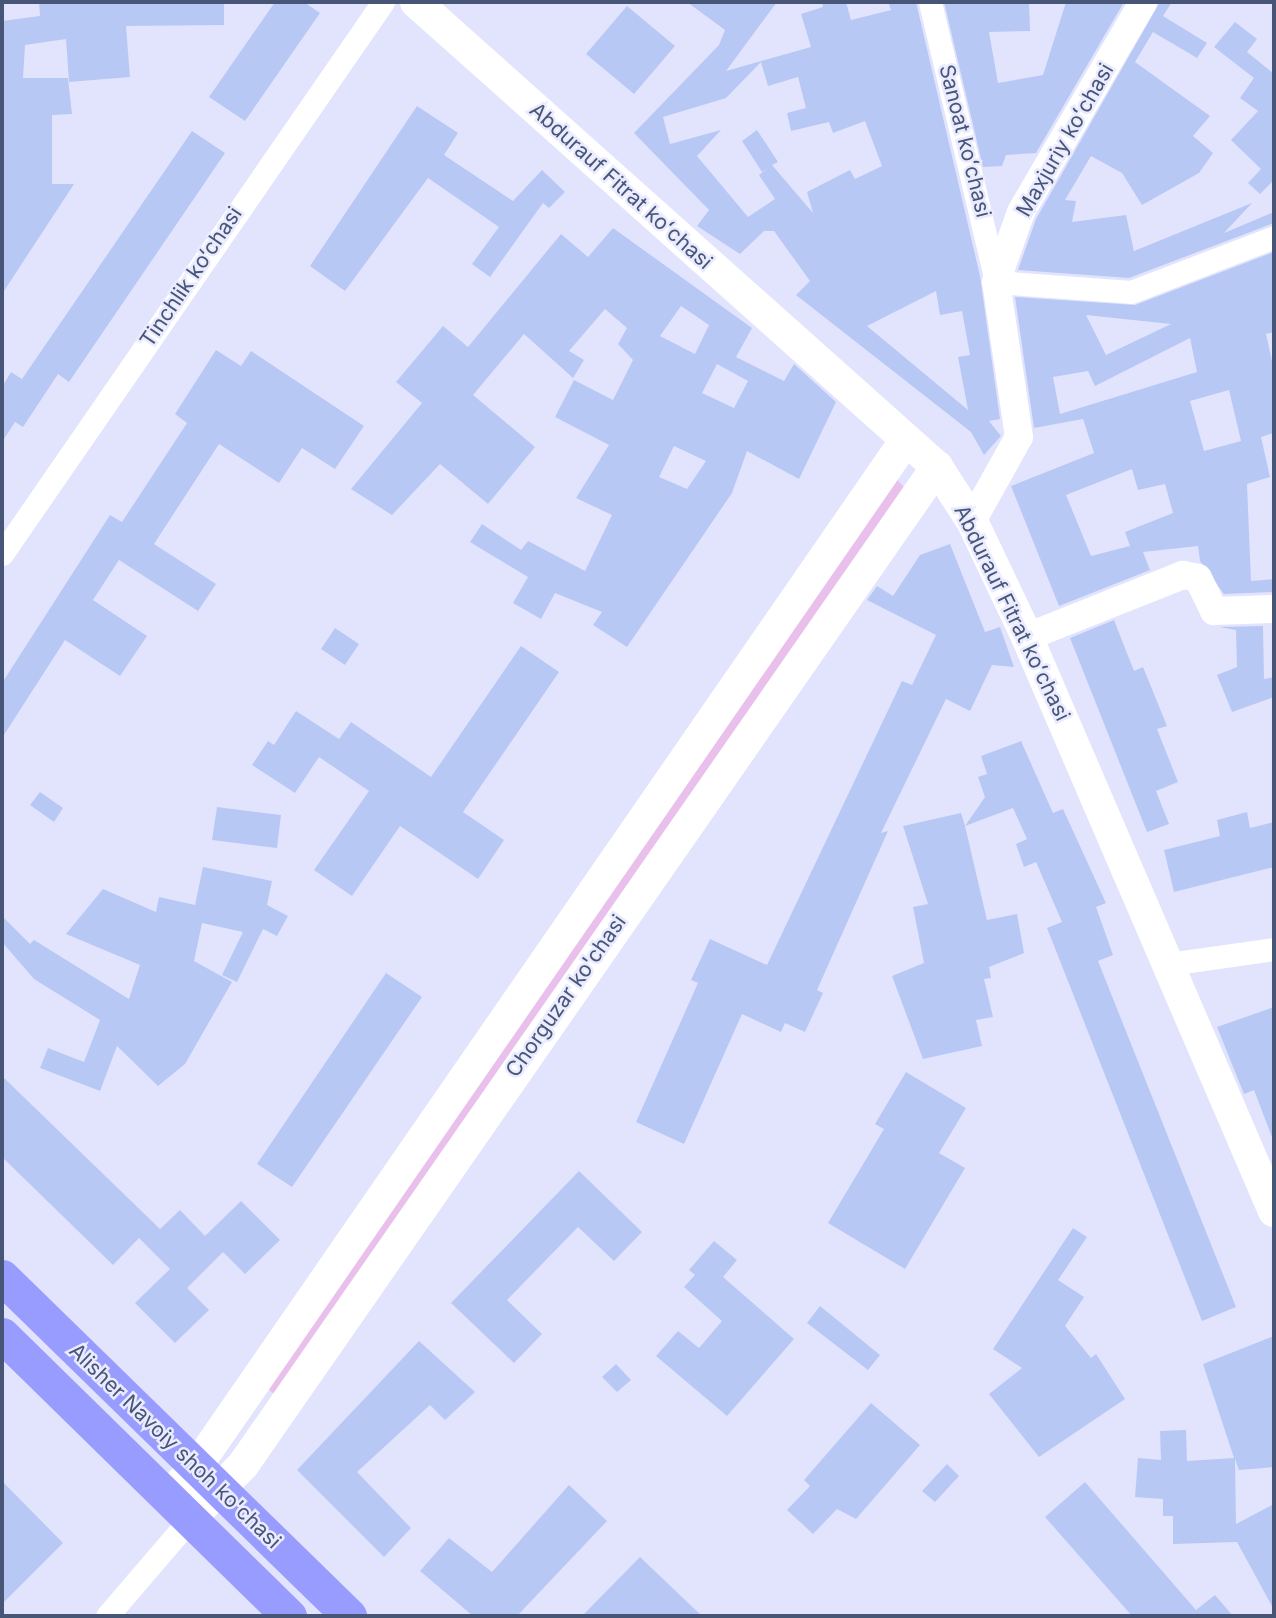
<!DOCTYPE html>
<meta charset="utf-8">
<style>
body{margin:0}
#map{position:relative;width:1276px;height:1618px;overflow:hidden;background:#e2e4fe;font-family:Inter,sans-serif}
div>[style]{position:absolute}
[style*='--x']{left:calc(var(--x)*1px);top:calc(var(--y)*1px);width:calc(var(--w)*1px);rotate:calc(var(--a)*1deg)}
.green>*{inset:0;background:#e9c0ec}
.building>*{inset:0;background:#b8c8f5}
.minor>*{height:23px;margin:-11.5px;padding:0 11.5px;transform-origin:11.5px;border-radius:11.5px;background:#fff}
.tertiary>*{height:28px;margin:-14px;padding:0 14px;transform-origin:14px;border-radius:14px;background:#fff}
.secondary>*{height:32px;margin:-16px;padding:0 16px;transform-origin:16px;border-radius:16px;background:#fff}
.primary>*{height:35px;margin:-17.5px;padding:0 17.5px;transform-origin:17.5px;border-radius:17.5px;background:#989cff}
span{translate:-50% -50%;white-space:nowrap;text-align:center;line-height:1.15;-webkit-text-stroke:5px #eaebff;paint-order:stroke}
.street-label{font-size:21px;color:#475677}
.frame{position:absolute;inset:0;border:4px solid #475677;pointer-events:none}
</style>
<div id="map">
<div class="green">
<i style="clip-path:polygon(894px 476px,908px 492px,278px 1397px,264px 1386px)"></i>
</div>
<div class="building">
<i style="clip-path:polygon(39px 2px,224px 2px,224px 25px,126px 26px,130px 77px,69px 82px,66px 39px,25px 45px,23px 78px,68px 78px,72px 114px,52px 115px,52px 184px,74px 184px,2px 294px,2px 21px,40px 16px)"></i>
<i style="clip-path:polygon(275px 2px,304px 2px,320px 13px,245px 121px,209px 97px)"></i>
<i style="clip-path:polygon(evenodd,687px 2px,777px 2px,726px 71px,811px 47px,801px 14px,823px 7px,822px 2px,846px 2px,851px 20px,891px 10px,888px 2px,916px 2px,980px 276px,1000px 419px,989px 421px,1001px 436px,984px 455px,971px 432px,796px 295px,810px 281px,774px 231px,764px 231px,740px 254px,697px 226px,709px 210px,634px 133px,719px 45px,725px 30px,687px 2px,761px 62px,768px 86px,798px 77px,806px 108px,787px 113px,791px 131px,829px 122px,833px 133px,865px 121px,882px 166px,855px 179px,850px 170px,807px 192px,813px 213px,772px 165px,778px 162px,757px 130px,742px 141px,762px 172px,768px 168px,759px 175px,775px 199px,748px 217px,697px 156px,721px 130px,670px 144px,663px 117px,726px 98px,761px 62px,687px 2px,936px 291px,940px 315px,962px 311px,970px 355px,958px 357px,968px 410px,867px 326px,936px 291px)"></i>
<i style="clip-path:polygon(944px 2px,1029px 2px,1030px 31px,989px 32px,998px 83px,1043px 75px,1066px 2px,1124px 2px,1036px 153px,1006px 155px,1002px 166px,983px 167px)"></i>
<i style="clip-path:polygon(1160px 2px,1172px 2px,1163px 16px,1207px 43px,1197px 58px,1153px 32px,1135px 62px,1210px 116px,1193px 136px,1213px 153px,1199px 173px,1142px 205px,1122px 173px,1091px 156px,1065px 200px,1076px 201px,1072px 222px,1126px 215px,1134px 251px,1252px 203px,1224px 233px,1274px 212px,1274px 223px,1129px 278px,1018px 270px,1036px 219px)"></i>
<i style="clip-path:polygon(627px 6px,675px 46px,634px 94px,586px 54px)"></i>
<i style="clip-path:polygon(1235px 22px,1257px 39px,1247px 52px,1274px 74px,1274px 180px,1260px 194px,1248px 183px,1261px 169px,1231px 140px,1258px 111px,1240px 98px,1254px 78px,1214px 47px)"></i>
<i style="clip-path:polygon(417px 106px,458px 133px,444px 155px,513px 201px,542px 170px,565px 192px,549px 208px,543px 203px,490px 277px,472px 264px,499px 227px,428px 178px,345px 291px,310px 266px)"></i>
<i style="clip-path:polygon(192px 131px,225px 153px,69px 382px,58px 374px,23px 427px,15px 422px,2px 442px,2px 387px,11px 372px,22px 379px)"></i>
<i style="clip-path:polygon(evenodd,613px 228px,752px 328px,736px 357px,784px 381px,794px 364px,836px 402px,799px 479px,747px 451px,732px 493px,627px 647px,593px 625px,602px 612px,555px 593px,541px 619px,513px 603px,528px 577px,470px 542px,482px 524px,521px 550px,528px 541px,585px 571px,612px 515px,576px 498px,609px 445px,555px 417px,574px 380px,613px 400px,633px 360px,618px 344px,627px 328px,605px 309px,569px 351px,584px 360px,573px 378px,524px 334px,473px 395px,535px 447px,488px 504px,440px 464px,392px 515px,351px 489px,422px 403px,396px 382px,443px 326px,468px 347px,561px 234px,588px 257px,613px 228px,681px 306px,709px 325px,695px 354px,660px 336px,681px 306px,613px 228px,717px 364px,748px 381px,734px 408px,702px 393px,717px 364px,613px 228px,674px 446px,706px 461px,687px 489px,659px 477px,674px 446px)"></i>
<i style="clip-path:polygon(evenodd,1274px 252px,1274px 332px,1266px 334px,1274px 370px,1274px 433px,1261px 437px,1270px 477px,1247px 484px,1251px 581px,1274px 579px,1274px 592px,1224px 594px,1200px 561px,1198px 546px,1143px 552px,1150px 570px,1059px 606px,1011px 486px,1094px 453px,1083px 419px,1034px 428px,1015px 297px,1135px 305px,1274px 252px,1086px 315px,1171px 324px,1106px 355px,1086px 315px,1274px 252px,1190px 338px,1197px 372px,1060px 414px,1053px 377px,1088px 371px,1095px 386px,1190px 338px,1274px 252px,1229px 390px,1241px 441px,1204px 451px,1190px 401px,1229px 390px,1274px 252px,1132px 469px,1138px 490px,1165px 484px,1173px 513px,1125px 532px,1130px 546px,1091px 556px,1066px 495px,1132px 469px)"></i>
<i style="clip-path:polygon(216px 350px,241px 366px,251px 351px,364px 426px,335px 469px,302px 448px,279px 483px,219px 444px,154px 544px,216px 584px,198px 611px,119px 560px,93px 600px,147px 636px,120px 676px,65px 640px,2px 738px,2px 683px,110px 515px,122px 522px,187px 423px,175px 414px)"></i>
<i style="clip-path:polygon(950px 544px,985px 632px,1000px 627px,1014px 667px,992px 665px,970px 711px,946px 699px,881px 833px,888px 831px,817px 990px,823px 993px,805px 1032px,785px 1023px,781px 1032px,742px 1014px,684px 1144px,636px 1122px,698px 983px,691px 980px,710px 939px,767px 965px,902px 681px,912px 685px,936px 635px,867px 600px,877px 586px,893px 596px,920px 555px)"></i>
<i style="clip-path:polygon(1114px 620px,1134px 671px,1143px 667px,1167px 726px,1157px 729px,1178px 782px,1156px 791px,1169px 824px,1147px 832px,1070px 638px)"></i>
<i style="clip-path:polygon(1263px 626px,1264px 679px,1274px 677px,1274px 697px,1232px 712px,1217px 675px,1237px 667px,1236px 630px,1219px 627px)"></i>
<i style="clip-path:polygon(335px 628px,359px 644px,345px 665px,321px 649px)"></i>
<i style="clip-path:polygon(521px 646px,559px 672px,463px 812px,504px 840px,478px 879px,400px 826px,352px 896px,314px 870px,369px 791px,319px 757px,295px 793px,252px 765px,268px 741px,274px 745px,296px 711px,339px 739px,351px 722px,431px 777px)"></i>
<i style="clip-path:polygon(1021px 741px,1053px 813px,1063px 809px,1106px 903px,1096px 907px,1113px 955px,1098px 961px,1236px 1307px,1202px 1321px,1047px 928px,1062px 922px,1036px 862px,1024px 867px,1016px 844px,1027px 839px,1013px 808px,965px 826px,987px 920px,1017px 914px,1024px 953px,989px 967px,991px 978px,984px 979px,993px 1017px,976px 1020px,982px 1046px,923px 1059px,892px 976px,924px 963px,913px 907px,928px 904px,903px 826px,961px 813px,965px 826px,985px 797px,978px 777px,987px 774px,981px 756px)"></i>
<i style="clip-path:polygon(40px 792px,63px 808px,54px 822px,30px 805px)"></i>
<i style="clip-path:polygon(217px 807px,281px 815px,277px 848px,212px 840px)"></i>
<i style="clip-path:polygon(1247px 812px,1250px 828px,1274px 822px,1274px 867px,1174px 892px,1164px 850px,1220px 836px,1217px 820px)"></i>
<i style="clip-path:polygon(203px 867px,272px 881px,267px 905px,288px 916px,277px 936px,263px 929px,237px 982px,222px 975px,243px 932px,202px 923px,194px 961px,232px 982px,185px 1064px,158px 1086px,117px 1046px,100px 1091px,40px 1068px,48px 1048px,84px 1062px,100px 1020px,34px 979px,2px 942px,2px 916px,30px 944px,34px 940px,129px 999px,140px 965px,66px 934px,103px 889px,156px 912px,159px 897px,195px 905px)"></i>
<i style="clip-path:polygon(386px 973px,422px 997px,292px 1187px,257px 1164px)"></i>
<i style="clip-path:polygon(1274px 1007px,1274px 1140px,1273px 1140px,1254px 1090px,1244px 1094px,1217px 1027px)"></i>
<i style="clip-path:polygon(906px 1072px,966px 1108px,939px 1153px,965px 1168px,905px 1269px,828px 1223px,884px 1129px,875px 1124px)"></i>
<i style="clip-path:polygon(2px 1076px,160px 1229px,180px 1210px,205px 1236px,241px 1201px,280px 1240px,245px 1274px,223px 1252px,187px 1288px,209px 1310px,175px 1343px,135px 1303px,170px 1269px,139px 1238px,113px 1265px,2px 1157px)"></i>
<i style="clip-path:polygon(579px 1171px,642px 1232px,614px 1261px,578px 1227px,507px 1300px,542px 1334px,514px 1363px,451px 1303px)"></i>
<i style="clip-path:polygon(1073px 1228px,1087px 1237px,1058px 1280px,1084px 1297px,1065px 1326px,1091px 1358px,1096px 1354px,1125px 1399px,1039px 1457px,989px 1394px,1022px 1368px,993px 1349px)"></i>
<i style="clip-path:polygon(714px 1241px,737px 1260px,723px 1277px,794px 1339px,727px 1416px,656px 1356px,678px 1331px,699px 1348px,722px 1321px,684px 1287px,695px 1275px,689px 1270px)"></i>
<i style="clip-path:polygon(820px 1306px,880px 1355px,868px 1370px,807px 1323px)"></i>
<i style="clip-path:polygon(1274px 1336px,1274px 1467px,1239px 1470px,1235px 1459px,1236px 1524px,1274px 1504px,1274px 1610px,1237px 1542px,1173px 1544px,1173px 1516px,1163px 1516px,1163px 1499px,1135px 1497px,1138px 1458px,1161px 1460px,1160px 1431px,1186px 1430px,1187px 1461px,1234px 1458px,1203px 1364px)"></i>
<i style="clip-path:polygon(419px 1341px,475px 1392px,445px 1420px,430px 1405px,357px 1472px,411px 1528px,384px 1557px,297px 1470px)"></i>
<i style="clip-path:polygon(616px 1364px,631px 1380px,617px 1392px,602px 1377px)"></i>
<i style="clip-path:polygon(871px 1403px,920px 1445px,856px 1519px,837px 1509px,813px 1534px,787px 1510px,810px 1486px,804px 1480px)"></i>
<i style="clip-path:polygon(947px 1464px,959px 1476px,935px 1502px,922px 1491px)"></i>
<i style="clip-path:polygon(2px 1481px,63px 1543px,2px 1604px)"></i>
<i style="clip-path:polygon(1085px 1482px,1196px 1610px,1215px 1595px,1233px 1616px,1132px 1616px,1045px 1517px)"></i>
<i style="clip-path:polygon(569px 1485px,607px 1521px,517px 1616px,473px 1616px,420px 1571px,449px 1538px,492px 1572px)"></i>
<i style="clip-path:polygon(640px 1557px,702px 1616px,582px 1616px)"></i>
</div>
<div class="minor">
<i style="--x:930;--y:2;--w:288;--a:76.7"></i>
<i style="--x:996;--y:282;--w:135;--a:4.2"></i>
<i style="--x:1131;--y:292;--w:153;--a:-21"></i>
<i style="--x:2;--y:554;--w:671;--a:-55.39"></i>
<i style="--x:1169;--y:964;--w:106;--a:-8.1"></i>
<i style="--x:107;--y:1616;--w:128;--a:-49.4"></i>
</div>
<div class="tertiary">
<i style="--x:972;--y:521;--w:96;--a:-60.8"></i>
<i style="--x:1019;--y:437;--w:157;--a:-98.4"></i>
<i style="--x:996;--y:282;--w:74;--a:-70.3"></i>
<i style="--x:1021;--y:212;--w:243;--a:-59.8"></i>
<i style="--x:1027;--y:637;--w:168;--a:-21.7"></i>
<i style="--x:1183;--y:575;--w:15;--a:11"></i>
<i style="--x:1198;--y:578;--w:37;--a:64"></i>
<i style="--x:1214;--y:611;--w:60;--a:-1.9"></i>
</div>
<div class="secondary">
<i style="--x:416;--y:2;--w:698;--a:41.75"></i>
<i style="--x:937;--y:467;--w:64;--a:57.1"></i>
<i style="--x:972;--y:521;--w:128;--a:64.6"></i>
<i style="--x:1027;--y:637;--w:625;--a:66.72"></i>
<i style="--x:167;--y:1497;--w:42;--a:-46"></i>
<i style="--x:196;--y:1467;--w:1247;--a:-55.35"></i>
<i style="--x:190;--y:1519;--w:76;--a:-45.5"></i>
<i style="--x:243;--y:1465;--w:1216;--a:-55.19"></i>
</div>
<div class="primary">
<i style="--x:2;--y:1277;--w:485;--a:44.3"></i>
<i style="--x:2;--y:1335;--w:402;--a:44.4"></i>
</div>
<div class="street-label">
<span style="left:1065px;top:140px;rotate:-60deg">Maxjuriy koʻchasi</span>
<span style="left:965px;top:141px;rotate:76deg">Sanoat koʻchasi</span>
<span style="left:621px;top:186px;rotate:42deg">Abdurauf Fitrat koʻchasi</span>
<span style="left:191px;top:277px;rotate:-56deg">Tinchlik kо‘chasi</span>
<span style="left:1012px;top:613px;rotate:64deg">Abdurauf Fitrat koʻchasi</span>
<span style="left:566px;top:996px;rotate:-55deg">Chorguzar ko'chasi</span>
<span style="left:175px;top:1446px;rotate:44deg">Alisher Navoiy shoh ko'chasi</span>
</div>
<div class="frame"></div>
</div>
